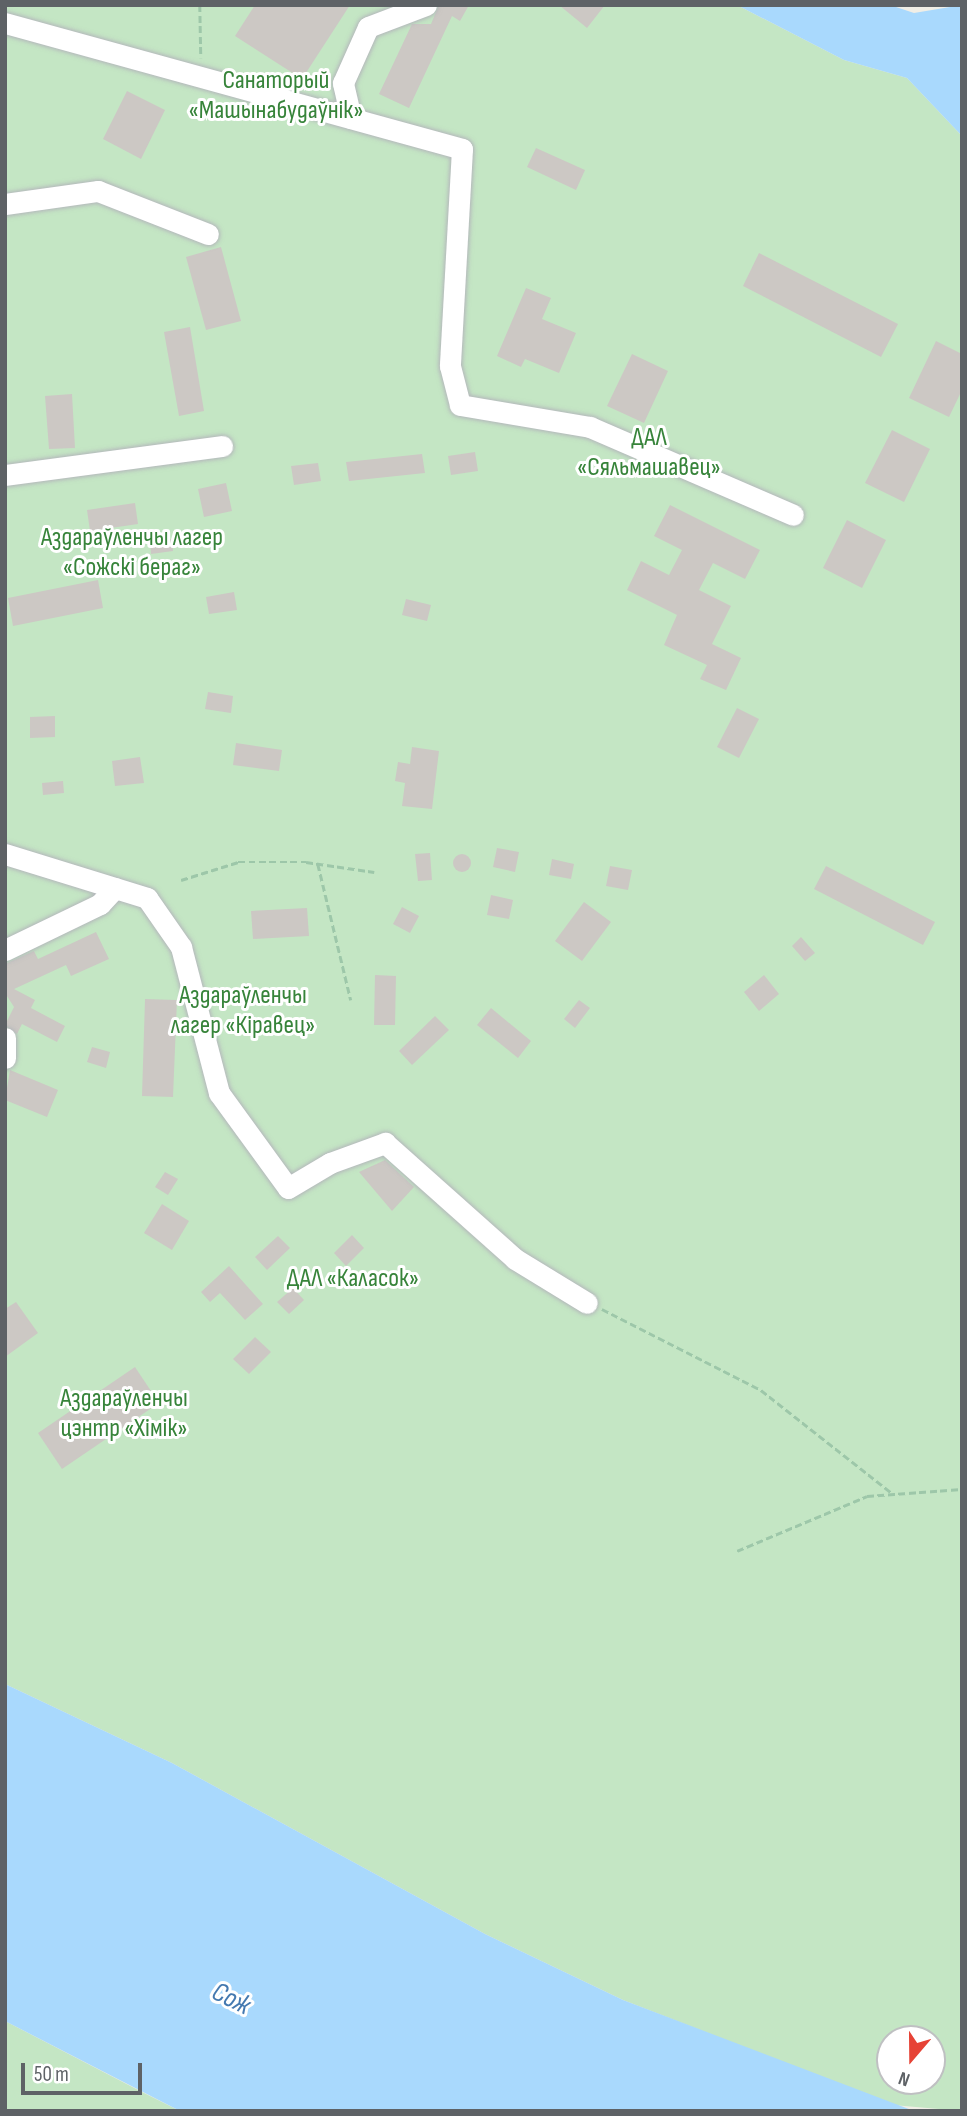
<!DOCTYPE html>
<meta charset="utf-8">
<style>
body{margin:0}
#map{position:relative;width:967px;height:2116px;overflow:hidden;background:#f0eee6;font-family:"Sofia Sans Condensed",sans-serif}
div>[style]{position:absolute}
[style*='--x']{left:calc(var(--x)*1px);top:calc(var(--y)*1px);width:calc(var(--w)*1px);rotate:calc(var(--a)*1deg)}
.green>*{inset:0;background:#c4e6c4}
.water>*{inset:0;background:#a9d9fd}
.building>*{inset:0;background:#ccc8c4}
.round{border-radius:50%}
.path>*{height:2.5px;margin-top:-1.25px;transform-origin:0;background:repeating-linear-gradient(90deg,#9dc7a9 0 7px,transparent 0 10.5px)}
.roads{filter:drop-shadow(0 0 2px #b4b7bb) drop-shadow(0 0 2px #b4b7bb)}
.minor>*{height:21px;margin:-10.5px;padding:0 10.5px;transform-origin:10.5px;border-radius:10.5px;background:#fff}
span{translate:-50% -50%;white-space:nowrap;text-align:center;line-height:1.15;-webkit-text-stroke:6px #fff;paint-order:stroke}
.park-label{font-size:26px;color:#37843a}
.water-label{font-size:28px;color:#4479b0;font-style:italic}
.frame{position:absolute;inset:0;border:7px solid #5e6266;pointer-events:none}
.north{position:absolute;left:876px;top:2025px;width:70px;height:70px;box-sizing:border-box;background:#fff;border:2px solid #bfc0c2;border-radius:50%;rotate:200deg;font-size:19px;font-weight:700;line-height:28px;text-align:center;color:#5e6266}
.north::after{content:'';display:block;margin:auto;width:24px;height:32px;background:#e64336;clip-path:polygon(50% 0,100% 100%,50% 72%,0 100%)}
.scale{position:absolute;left:21px;top:2063px;width:121px;height:32px;box-sizing:border-box;border:4px solid #5e6266;border-top:0;padding-left:9px;font-size:21px;line-height:24px;white-space:nowrap;color:#5e6266;-webkit-text-stroke:5px #fff;paint-order:stroke}
</style>
<div id="map">
<div class="green">
<i style="clip-path:polygon(evenodd,5px 5px,737px 5px,844px 60px,907px 78px,962px 136px,962px 2111px,893px 2105px,623px 2000px,485px 1934px,172px 1763px,5px 1684px,5px 5px,890px 2039px,932px 2039px,932px 2081px,890px 2081px,890px 2039px)"></i>
<i style="clip-path:polygon(5px 2021px,142px 2092px,180px 2111px,5px 2111px)"></i>
</div>
<div class="water">
<i style="clip-path:polygon(737px 5px,890px 5px,914px 13px,962px 5px,962px 136px,907px 78px,844px 60px)"></i>
<i style="clip-path:polygon(5px 1684px,172px 1763px,485px 1934px,623px 2000px,914px 2111px,180px 2111px,5px 2021px)"></i>
</div>
<div class="building">
<i style="clip-path:polygon(255px 5px,350px 5px,302px 79px,235px 36px)"></i>
<i style="clip-path:polygon(439px 5px,469px 5px,460px 21px,452px 16px,409px 108px,379px 94px,412px 24px,431px 24px)"></i>
<i style="clip-path:polygon(559px 5px,605px 5px,587px 28px)"></i>
<i style="clip-path:polygon(127px 91px,165px 110px,141px 159px,103px 139px)"></i>
<i style="clip-path:polygon(536px 148px,585px 170px,576px 190px,527px 167px)"></i>
<i style="clip-path:polygon(221px 247px,241px 321px,206px 330px,186px 257px)"></i>
<i style="clip-path:polygon(759px 253px,898px 324px,881px 357px,743px 286px)"></i>
<i style="clip-path:polygon(526px 288px,551px 298px,542px 319px,576px 333px,559px 373px,525px 359px,521px 367px,497px 356px)"></i>
<i style="clip-path:polygon(190px 327px,204px 411px,179px 416px,164px 332px)"></i>
<i style="clip-path:polygon(936px 341px,962px 354px,962px 390px,949px 417px,909px 398px)"></i>
<i style="clip-path:polygon(632px 354px,668px 371px,644px 423px,607px 406px)"></i>
<i style="clip-path:polygon(72px 394px,75px 448px,49px 449px,45px 396px)"></i>
<i style="clip-path:polygon(892px 430px,930px 449px,904px 502px,865px 483px)"></i>
<i style="clip-path:polygon(475px 452px,478px 471px,451px 475px,448px 456px)"></i>
<i style="clip-path:polygon(422px 454px,425px 473px,349px 481px,346px 462px)"></i>
<i style="clip-path:polygon(318px 463px,321px 481px,294px 485px,291px 466px)"></i>
<i style="clip-path:polygon(226px 483px,232px 511px,204px 517px,198px 489px)"></i>
<i style="clip-path:polygon(135px 503px,138px 524px,90px 531px,87px 510px)"></i>
<i style="clip-path:polygon(670px 505px,760px 550px,745px 579px,713px 563px,699px 590px,731px 606px,712px 644px,741px 658px,726px 690px,700px 679px,707px 665px,664px 645px,677px 615px,627px 590px,641px 561px,669px 575px,682px 550px,654px 536px)"></i>
<i style="clip-path:polygon(847px 520px,886px 540px,862px 588px,823px 568px)"></i>
<i style="clip-path:polygon(172px 539px,173px 551px,151px 554px,150px 541px)"></i>
<i style="clip-path:polygon(98px 580px,103px 608px,13px 626px,8px 598px)"></i>
<i style="clip-path:polygon(234px 592px,237px 610px,209px 614px,206px 597px)"></i>
<i style="clip-path:polygon(406px 599px,431px 605px,427px 621px,402px 615px)"></i>
<i style="clip-path:polygon(208px 692px,233px 696px,231px 713px,205px 709px)"></i>
<i style="clip-path:polygon(737px 708px,759px 719px,739px 758px,717px 747px)"></i>
<i style="clip-path:polygon(55px 716px,55px 737px,30px 738px,30px 717px)"></i>
<i style="clip-path:polygon(236px 743px,282px 750px,279px 771px,233px 765px)"></i>
<i style="clip-path:polygon(412px 747px,439px 751px,432px 809px,402px 806px,405px 783px,395px 781px,398px 762px,410px 764px)"></i>
<i style="clip-path:polygon(140px 757px,144px 783px,115px 786px,112px 761px)"></i>
<i style="clip-path:polygon(63px 781px,64px 793px,43px 795px,42px 783px)"></i>
<i style="clip-path:polygon(497px 848px,519px 852px,515px 872px,493px 867px)"></i>
<i style="clip-path:polygon(430px 853px,432px 880px,418px 881px,415px 854px)"></i>
<i class="round" style="left:453px;top:854px;width:18px;height:18px"></i>
<i style="clip-path:polygon(552px 859px,574px 864px,571px 879px,549px 875px)"></i>
<i style="clip-path:polygon(610px 866px,632px 870px,628px 890px,606px 886px)"></i>
<i style="clip-path:polygon(826px 866px,935px 922px,923px 945px,814px 889px)"></i>
<i style="clip-path:polygon(491px 895px,513px 900px,509px 919px,487px 915px)"></i>
<i style="clip-path:polygon(584px 902px,611px 922px,582px 961px,555px 941px)"></i>
<i style="clip-path:polygon(402px 907px,419px 916px,410px 933px,393px 924px)"></i>
<i style="clip-path:polygon(307px 908px,309px 936px,253px 939px,251px 911px)"></i>
<i style="clip-path:polygon(96px 932px,109px 959px,71px 976px,66px 965px,14px 989px,35px 1000px,31px 1008px,65px 1026px,57px 1042px,22px 1024px,17px 1034px,5px 1025px,14px 1007px,5px 993px,5px 964px,34px 951px,38px 959px)"></i>
<i style="clip-path:polygon(801px 937px,815px 953px,805px 961px,792px 946px)"></i>
<i style="clip-path:polygon(375px 975px,396px 976px,395px 1025px,374px 1025px)"></i>
<i style="clip-path:polygon(764px 975px,779px 994px,759px 1011px,744px 992px)"></i>
<i style="clip-path:polygon(145px 999px,177px 1000px,173px 1097px,142px 1096px)"></i>
<i style="clip-path:polygon(579px 1000px,590px 1008px,575px 1028px,564px 1019px)"></i>
<i style="clip-path:polygon(491px 1008px,531px 1041px,518px 1058px,477px 1025px)"></i>
<i style="clip-path:polygon(435px 1016px,449px 1030px,412px 1065px,399px 1051px)"></i>
<i style="clip-path:polygon(92px 1047px,110px 1052px,106px 1068px,87px 1062px)"></i>
<i style="clip-path:polygon(10px 1070px,58px 1090px,47px 1117px,5px 1100px)"></i>
<i style="clip-path:polygon(385px 1160px,414px 1187px,392px 1211px,359px 1172px)"></i>
<i style="clip-path:polygon(165px 1172px,178px 1179px,168px 1195px,155px 1187px)"></i>
<i style="clip-path:polygon(162px 1204px,189px 1221px,172px 1250px,144px 1233px)"></i>
<i style="clip-path:polygon(352px 1235px,364px 1248px,346px 1266px,334px 1253px)"></i>
<i style="clip-path:polygon(278px 1236px,290px 1248px,267px 1270px,255px 1257px)"></i>
<i style="clip-path:polygon(229px 1266px,263px 1304px,245px 1320px,220px 1293px,210px 1302px,201px 1292px)"></i>
<i style="clip-path:polygon(293px 1288px,304px 1300px,289px 1314px,277px 1302px)"></i>
<i style="clip-path:polygon(16px 1302px,38px 1333px,5px 1357px,5px 1309px)"></i>
<i style="clip-path:polygon(255px 1337px,271px 1352px,249px 1374px,233px 1359px)"></i>
<i style="clip-path:polygon(135px 1367px,159px 1403px,62px 1469px,38px 1433px)"></i>
</div>
<div class="path">
<i style="--x:200;--y:5;--w:53;--a:88.9"></i>
<i style="--x:318;--y:864;--w:140;--a:76.4"></i>
<i style="--x:181;--y:880;--w:60;--a:-17.5"></i>
<i style="--x:238;--y:862;--w:68;--a:0"></i>
<i style="--x:306;--y:862;--w:69;--a:8.4"></i>
<i style="--x:602;--y:1309;--w:178;--a:27"></i>
<i style="--x:761;--y:1390;--w:168;--a:38.2"></i>
<i style="--x:737;--y:1551;--w:141;--a:-22.9"></i>
<i style="--x:867;--y:1496;--w:95;--a:-4.2"></i>
</div>
<div class="roads">
<div class="minor">
<i style="--x:5;--y:23;--w:474;--a:15.4"></i>
<i style="--x:462;--y:149;--w:217;--a:93.2"></i>
<i style="--x:450;--y:366;--w:40;--a:75.6"></i>
<i style="--x:460;--y:405;--w:132;--a:9.6"></i>
<i style="--x:590;--y:427;--w:221;--a:23.4"></i>
<i style="--x:351;--y:118;--w:36;--a:-103"></i>
<i style="--x:343;--y:83;--w:61;--a:-65.9"></i>
<i style="--x:368;--y:27;--w:62;--a:-20.8"></i>
<i style="--x:5;--y:204;--w:94;--a:-8"></i>
<i style="--x:98;--y:191;--w:118;--a:21.4"></i>
<i style="--x:5;--y:475;--w:219;--a:-7.6"></i>
<i style="--x:5;--y:854;--w:149;--a:17.2"></i>
<i style="--x:147;--y:898;--w:60;--a:55.2"></i>
<i style="--x:181;--y:947;--w:151;--a:75.4"></i>
<i style="--x:219;--y:1093;--w:117;--a:54"></i>
<i style="--x:288;--y:1188;--w:49;--a:-30.8"></i>
<i style="--x:330;--y:1163;--w:59;--a:-20"></i>
<i style="--x:385;--y:1143;--w:174;--a:41.7"></i>
<i style="--x:515;--y:1259;--w:84;--a:31.4"></i>
<i style="--x:5;--y:950;--w:106;--a:-25.8"></i>
<i style="--x:100;--y:904;--w:22;--a:-47"></i>
<i style="--x:5;--y:1038;--w:20;--a:90"></i>
</div>
</div>
<div class="park-label">
<span style="left:276px;top:96px">Санаторый<br>«Машынабудаўнік»</span>
<span style="left:649px;top:453px">ДАЛ<br>«Сяльмашавец»</span>
<span style="left:132px;top:553px">Аздараўленчы лагер<br>«Сожскі бераг»</span>
<span style="left:243px;top:1011px">Аздараўленчы<br>лагер «Кіравец»</span>
<span style="left:353px;top:1279px">ДАЛ «Каласок»</span>
<span style="left:124px;top:1414px">Аздараўленчы<br>цэнтр «Хімік»</span>
</div>
<div class="water-label">
<span style="left:231px;top:1999px;rotate:26deg">Сож</span>
</div>
<div class="frame"></div>
<div class="north">N</div>
<div class="scale">50 m</div>
</div>
